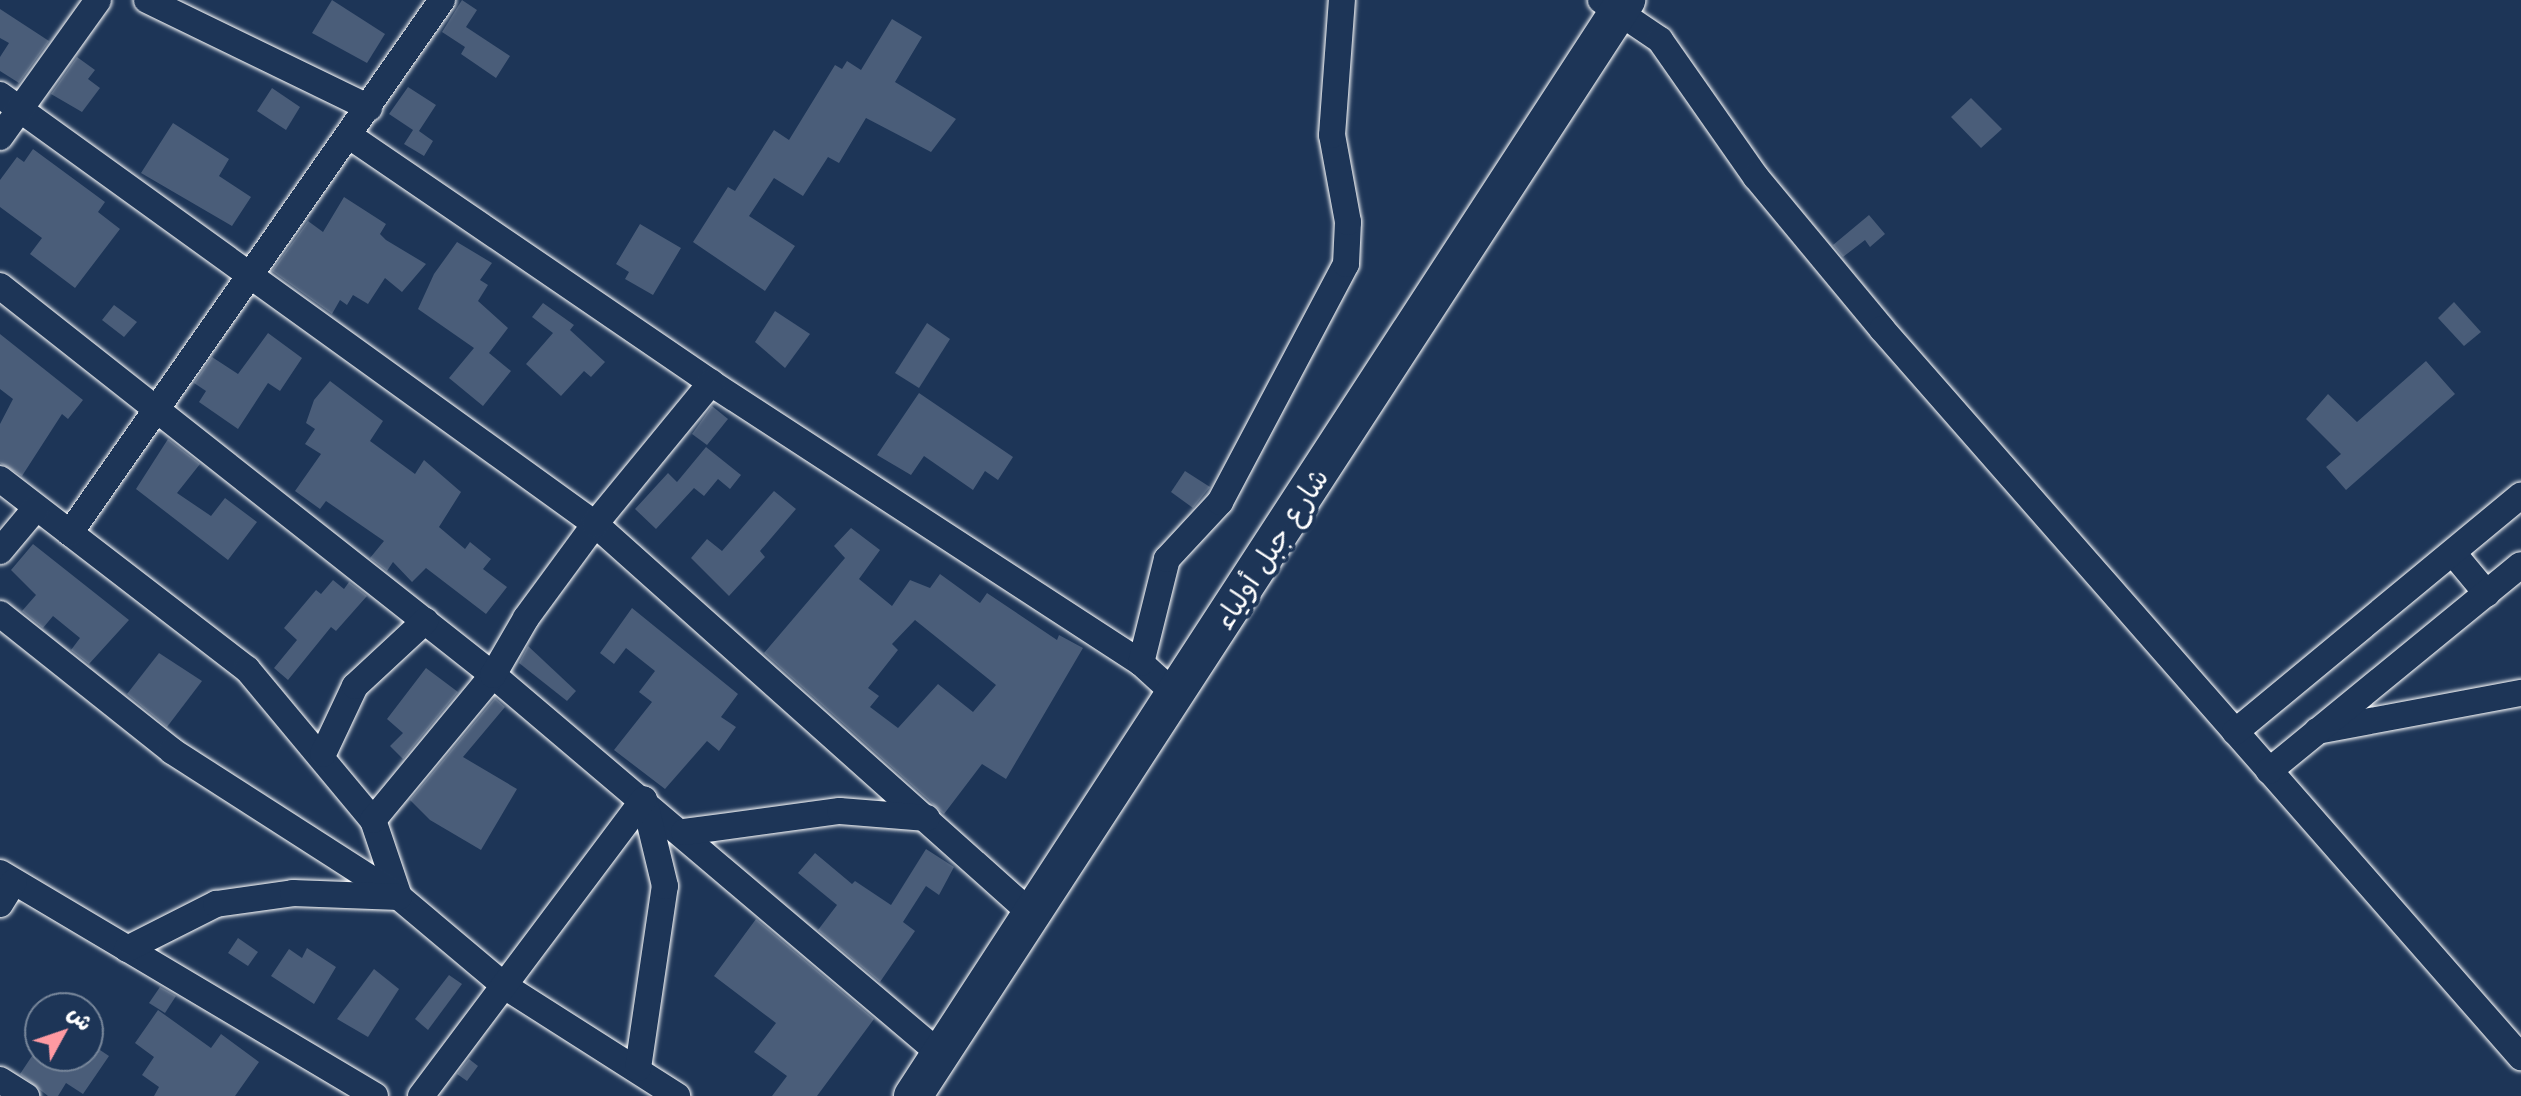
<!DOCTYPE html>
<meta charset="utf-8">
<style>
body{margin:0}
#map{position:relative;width:2521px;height:1096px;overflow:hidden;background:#1d3557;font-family:Mali,"Playpen Sans Arabic",sans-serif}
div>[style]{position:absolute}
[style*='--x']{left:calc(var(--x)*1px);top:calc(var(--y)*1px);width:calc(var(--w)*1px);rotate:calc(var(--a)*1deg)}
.building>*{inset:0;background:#4a5d79}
.roads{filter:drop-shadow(0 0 2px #fff) drop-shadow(0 0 2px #fff)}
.minor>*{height:26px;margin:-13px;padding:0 13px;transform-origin:13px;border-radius:13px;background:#1d3557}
.highway>*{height:38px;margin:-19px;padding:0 19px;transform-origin:19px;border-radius:19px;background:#1d3557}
span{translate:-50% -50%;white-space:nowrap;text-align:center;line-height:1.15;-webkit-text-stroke:8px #1d3557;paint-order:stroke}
.street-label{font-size:28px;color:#fff}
.north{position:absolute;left:24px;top:992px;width:80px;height:80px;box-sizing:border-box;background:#1d3557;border:2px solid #77869a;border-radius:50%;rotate:50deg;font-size:22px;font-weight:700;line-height:32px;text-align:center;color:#fff}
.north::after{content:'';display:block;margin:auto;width:28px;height:36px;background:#ff9aa2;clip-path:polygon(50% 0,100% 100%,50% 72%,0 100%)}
</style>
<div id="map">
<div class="building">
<i style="clip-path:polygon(332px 0,385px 34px,367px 63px,312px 33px)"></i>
<i style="clip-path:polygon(462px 0,477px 10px,466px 27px,510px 56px,496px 78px,461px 54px,465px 47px,442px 32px)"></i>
<i style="clip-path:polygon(0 9px,49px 41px,19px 83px,0 71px,0 57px,9px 43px,0 38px)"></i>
<i style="clip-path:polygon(892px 19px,922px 37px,895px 82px,956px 119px,931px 152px,866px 118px,839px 163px,828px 157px,803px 196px,774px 178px,749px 216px,795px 246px,765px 291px,693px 242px,728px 187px,735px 191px,774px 130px,789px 140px,835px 65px,842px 69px,847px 61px,861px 70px)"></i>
<i style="clip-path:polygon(77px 57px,95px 70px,88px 79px,100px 88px,82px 112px,51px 94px)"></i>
<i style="clip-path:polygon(408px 87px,436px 105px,419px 131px,433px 141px,424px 156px,404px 144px,413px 130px,389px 114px)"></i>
<i style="clip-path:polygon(272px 88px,300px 107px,286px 130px,257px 111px)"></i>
<i style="clip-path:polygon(1971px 98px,2002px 129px,1981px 148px,1951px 117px)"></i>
<i style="clip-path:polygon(173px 123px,229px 159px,219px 176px,251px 197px,232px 226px,141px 173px)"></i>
<i style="clip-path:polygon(33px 149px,105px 202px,98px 212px,120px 229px,75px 288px,30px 254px,42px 238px,0 207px,0 180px,17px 157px,24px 162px)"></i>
<i style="clip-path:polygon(344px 197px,386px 224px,380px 234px,386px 240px,426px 264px,402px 292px,385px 278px,368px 304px,353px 295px,347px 305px,340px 300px,332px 314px,272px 271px,308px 221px,323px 232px)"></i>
<i style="clip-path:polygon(1869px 215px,1885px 234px,1870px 247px,1865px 240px,1843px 257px,1833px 245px)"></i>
<i style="clip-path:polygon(640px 224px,681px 248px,653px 295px,625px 279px,629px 272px,616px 264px)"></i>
<i style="clip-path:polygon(457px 242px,492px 263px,480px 280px,488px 285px,478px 301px,508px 328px,489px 353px,511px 371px,483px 406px,449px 378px,474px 348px,418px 309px,434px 274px)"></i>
<i style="clip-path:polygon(2454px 302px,2481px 332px,2464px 346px,2438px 318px)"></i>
<i style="clip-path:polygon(543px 303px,574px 325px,570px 330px,605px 362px,591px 377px,584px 371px,561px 396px,526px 364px,553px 333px,532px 317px)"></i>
<i style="clip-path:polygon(114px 305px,137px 322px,124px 337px,102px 320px)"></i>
<i style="clip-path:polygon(775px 311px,810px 334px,785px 368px,755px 342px)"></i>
<i style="clip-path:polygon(927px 323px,950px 339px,919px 388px,895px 373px)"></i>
<i style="clip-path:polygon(268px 333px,302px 358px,280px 391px,268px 383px,238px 429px,199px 402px,206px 391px,194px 383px,212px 357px,238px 374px)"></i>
<i style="clip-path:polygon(0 334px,83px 400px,68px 419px,62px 414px,22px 476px,0 463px,0 424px,13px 399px,0 389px)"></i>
<i style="clip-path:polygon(2426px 361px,2455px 394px,2346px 490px,2326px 467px,2341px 454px,2306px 419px,2328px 394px,2357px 422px)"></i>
<i style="clip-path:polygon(330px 381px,383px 421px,370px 441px,415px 474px,424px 460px,461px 492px,439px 527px,465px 549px,470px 542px,491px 559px,483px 569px,507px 587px,486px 614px,426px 568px,412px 582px,393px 562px,387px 571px,370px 558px,384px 541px,326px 501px,320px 509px,295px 491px,321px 454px,305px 444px,315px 429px,306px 423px,314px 400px)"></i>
<i style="clip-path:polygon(919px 393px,1013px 457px,998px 480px,985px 471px,973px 490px,924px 456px,911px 475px,877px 455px)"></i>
<i style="clip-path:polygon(712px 406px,728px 419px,707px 445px,692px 434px)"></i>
<i style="clip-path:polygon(168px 439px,200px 464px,177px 493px,211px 516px,225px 498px,257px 522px,228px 560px,136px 489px)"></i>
<i style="clip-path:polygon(706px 447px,741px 475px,730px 489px,718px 479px,704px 496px,694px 488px,656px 529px,635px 509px,668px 473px,677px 482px)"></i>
<i style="clip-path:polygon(1185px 471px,1210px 487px,1193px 508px,1171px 492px)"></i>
<i style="clip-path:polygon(774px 491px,796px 509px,760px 551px,765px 557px,729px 596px,691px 558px,707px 539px,722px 551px)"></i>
<i style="clip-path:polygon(evenodd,851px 528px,880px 550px,859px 579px,892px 606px,910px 580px,930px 588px,940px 574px,980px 603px,987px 593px,1057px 640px,1059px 635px,1083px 648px,1006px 779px,982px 764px,944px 814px,764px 653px,845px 558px,834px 546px,851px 528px,915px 620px,996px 685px,973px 712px,938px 684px,898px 728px,870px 707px,879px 696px,868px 688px,898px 650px,892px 644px,915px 620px)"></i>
<i style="clip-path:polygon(33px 544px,129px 620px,89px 664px,71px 650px,80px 638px,53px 616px,43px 628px,22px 611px,36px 595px,11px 570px)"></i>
<i style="clip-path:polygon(333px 580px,344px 589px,349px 582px,367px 596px,336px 631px,331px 627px,288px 680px,274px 668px,297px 640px,284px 628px,316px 590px,321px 594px)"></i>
<i style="clip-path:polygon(632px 608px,738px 694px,721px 717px,736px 727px,719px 751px,707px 741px,665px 789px,614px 750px,652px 702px,639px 692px,655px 671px,626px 648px,614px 664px,600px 653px)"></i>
<i style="clip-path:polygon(528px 646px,576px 691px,567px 701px,519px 663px)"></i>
<i style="clip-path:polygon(159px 653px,202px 681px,167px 727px,127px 694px)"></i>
<i style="clip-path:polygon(426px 668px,458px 692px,403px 759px,390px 746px,403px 733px,387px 719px)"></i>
<i style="clip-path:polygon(495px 698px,505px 707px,463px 757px,517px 789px,481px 850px,430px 820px,410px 800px)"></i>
<i style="clip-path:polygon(926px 849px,954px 867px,939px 895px,926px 886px,903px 922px,915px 931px,880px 982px,818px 930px,837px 905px,798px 873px,815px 853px,852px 884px,855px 881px,891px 905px)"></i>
<i style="clip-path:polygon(756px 919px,874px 1019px,817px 1096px,772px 1096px,787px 1076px,754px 1052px,776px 1023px,714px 976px)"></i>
<i style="clip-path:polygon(238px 938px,258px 952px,248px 966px,228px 953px)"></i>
<i style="clip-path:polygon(307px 948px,336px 967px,314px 1004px,271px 976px,289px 949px,302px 958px)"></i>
<i style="clip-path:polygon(374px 969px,399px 989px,368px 1037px,337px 1019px)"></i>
<i style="clip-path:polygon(449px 975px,462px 984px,428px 1030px,415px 1019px)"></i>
<i style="clip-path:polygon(160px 987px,176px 996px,165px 1013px,149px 1003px)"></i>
<i style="clip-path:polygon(158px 1010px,211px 1048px,221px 1034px,259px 1062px,235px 1096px,154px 1096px,159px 1087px,142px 1075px,154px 1057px,135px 1043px)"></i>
<i style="clip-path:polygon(88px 1042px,109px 1056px,83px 1094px,66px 1083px,58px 1096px,48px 1096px,20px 1074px,32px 1056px,88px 1056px)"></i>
<i style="clip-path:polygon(469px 1059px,478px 1066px,467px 1081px,457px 1074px)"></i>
</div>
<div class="roads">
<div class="minor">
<i style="--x:147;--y:0;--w:247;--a:25.9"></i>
<i style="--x:1601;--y:0;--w:71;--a:34.1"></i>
<i style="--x:1660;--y:40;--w:167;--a:55"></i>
<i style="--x:1756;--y:177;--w:197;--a:50.3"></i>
<i style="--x:1882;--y:329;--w:969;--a:48.73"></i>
<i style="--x:0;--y:95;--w:734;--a:35.79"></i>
<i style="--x:595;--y:524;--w:587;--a:41.76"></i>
<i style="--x:0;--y:137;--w:168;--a:-54.4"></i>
<i style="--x:351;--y:137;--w:436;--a:34.3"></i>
<i style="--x:711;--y:383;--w:513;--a:33.07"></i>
<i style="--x:1141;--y:663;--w:46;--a:42.4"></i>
<i style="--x:0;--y:286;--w:628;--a:38.28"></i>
<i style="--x:493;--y:675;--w:586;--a:40.29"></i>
<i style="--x:0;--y:479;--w:312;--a:37.6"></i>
<i style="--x:247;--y:669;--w:197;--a:50.2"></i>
<i style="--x:373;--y:820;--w:81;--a:71.3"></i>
<i style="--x:399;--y:897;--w:140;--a:40.1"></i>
<i style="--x:506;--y:987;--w:203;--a:32.5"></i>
<i style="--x:70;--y:533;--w:650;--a:-55.09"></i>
<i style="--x:0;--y:551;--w:56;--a:-50.1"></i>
<i style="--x:2453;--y:553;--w:53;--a:50.3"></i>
<i style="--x:0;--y:614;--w:220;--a:38.5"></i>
<i style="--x:172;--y:751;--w:270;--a:32.7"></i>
<i style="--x:1141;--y:663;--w:107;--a:-76"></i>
<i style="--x:1167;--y:559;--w:78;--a:-47.1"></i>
<i style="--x:1220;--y:502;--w:269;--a:-62.1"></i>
<i style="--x:1346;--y:264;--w:42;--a:-87.3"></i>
<i style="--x:1348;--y:222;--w:88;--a:-100.4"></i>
<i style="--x:1332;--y:135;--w:135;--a:-85.8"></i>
<i style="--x:2317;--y:731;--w:208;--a:-10.6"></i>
<i style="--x:2235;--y:732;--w:371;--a:-39.6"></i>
<i style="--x:323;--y:754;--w:75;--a:-64.8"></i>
<i style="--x:355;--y:686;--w:96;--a:-42.9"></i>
<i style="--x:2269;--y:771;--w:325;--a:-39.3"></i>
<i style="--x:373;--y:820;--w:188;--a:-50.4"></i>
<i style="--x:493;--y:675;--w:66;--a:-59.9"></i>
<i style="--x:526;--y:618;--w:117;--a:-53.7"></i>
<i style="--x:595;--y:524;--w:183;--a:-50.6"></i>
<i style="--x:684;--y:832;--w:157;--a:-7.7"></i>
<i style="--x:840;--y:811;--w:87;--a:4.6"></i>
<i style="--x:0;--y:873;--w:436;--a:30.7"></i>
<i style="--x:0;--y:904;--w:26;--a:-58"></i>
<i style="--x:127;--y:949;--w:100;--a:-26.8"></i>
<i style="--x:216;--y:904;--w:78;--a:-8.1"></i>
<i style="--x:293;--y:893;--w:106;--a:2.2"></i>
<i style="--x:638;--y:1068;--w:184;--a:-81.6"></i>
<i style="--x:665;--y:886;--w:89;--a:-103.6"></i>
<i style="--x:0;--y:1080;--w:31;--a:32"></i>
<i style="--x:421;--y:1096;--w:371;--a:-53.1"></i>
</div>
<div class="highway">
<i style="--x:913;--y:1096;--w:1308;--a:-56.95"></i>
</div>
</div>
<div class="street-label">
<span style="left:1270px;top:548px;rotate:-57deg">شارع جبل أولياء</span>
</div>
<div class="north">ش</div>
</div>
